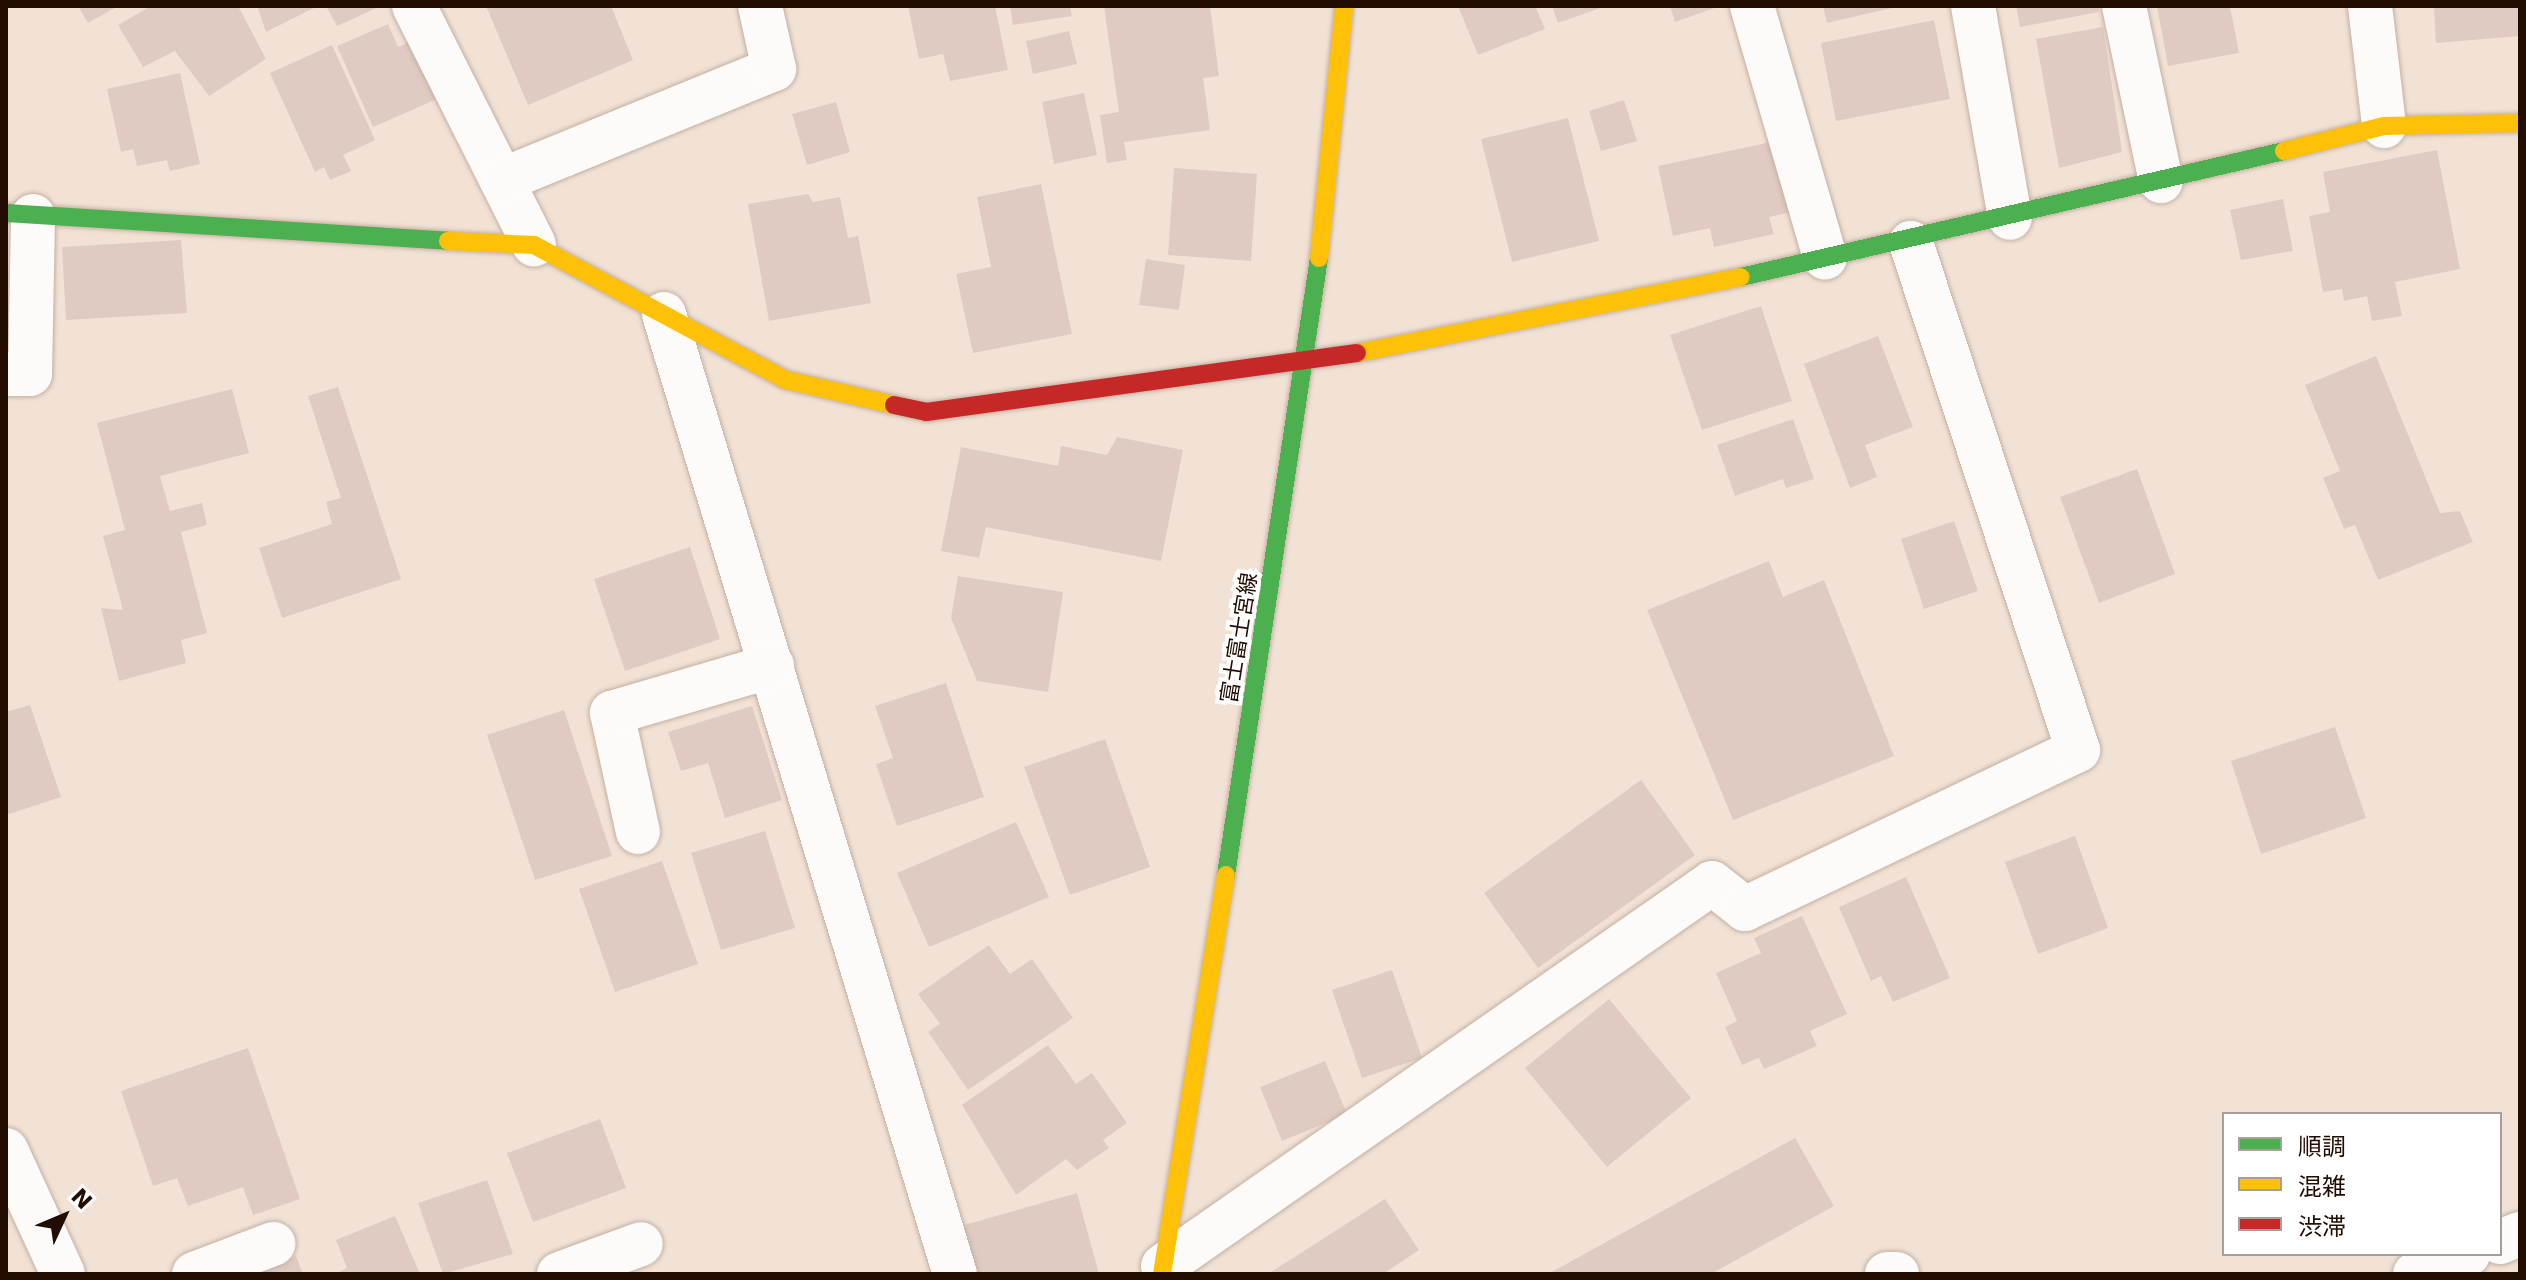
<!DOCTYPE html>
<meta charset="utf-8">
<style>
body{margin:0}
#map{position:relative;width:2526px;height:1280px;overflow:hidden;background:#f2e2d6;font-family:"DejaVu Sans","Noto Sans JP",sans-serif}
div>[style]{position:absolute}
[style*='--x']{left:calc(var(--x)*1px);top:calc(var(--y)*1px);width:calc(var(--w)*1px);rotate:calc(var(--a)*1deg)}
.building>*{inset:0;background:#dfcbc2}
.roads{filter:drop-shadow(0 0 2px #c3b0a0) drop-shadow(0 0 2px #c3b0a0)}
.street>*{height:44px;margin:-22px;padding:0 22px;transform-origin:22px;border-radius:22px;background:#fdfbf9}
.fast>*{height:18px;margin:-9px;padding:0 9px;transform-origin:9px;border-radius:9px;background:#4caf50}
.slow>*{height:18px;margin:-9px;padding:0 9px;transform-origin:9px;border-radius:9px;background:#ffc107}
.jam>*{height:18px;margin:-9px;padding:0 9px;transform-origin:9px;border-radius:9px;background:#c62828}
span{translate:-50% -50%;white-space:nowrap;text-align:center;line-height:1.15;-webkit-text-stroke:8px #fff;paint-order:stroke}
.street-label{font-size:22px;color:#230c00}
.frame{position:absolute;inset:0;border:8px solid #230c00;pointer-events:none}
.legend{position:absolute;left:2222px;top:1112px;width:280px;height:144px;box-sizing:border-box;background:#fff;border:2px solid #a79e99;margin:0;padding:10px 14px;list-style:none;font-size:24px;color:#230c00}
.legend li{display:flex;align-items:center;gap:16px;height:40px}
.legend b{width:40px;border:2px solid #a79e99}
.north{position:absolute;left:24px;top:1176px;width:80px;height:80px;-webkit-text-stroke:6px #fff;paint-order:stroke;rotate:46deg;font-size:22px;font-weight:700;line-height:32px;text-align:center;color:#230c00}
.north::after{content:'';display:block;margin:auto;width:28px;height:36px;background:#230c00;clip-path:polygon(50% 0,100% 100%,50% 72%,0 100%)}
</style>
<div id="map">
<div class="building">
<i style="clip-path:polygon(78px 6px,118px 6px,88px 23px)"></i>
<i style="clip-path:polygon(151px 6px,238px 6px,266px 59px,209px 96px,175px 51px,143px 67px,118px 25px)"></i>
<i style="clip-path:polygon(257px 6px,318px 6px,266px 32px)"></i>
<i style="clip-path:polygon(326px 6px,381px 6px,337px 26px)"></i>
<i style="clip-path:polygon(486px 6px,611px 6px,633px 60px,528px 105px)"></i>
<i style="clip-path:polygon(908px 6px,995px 6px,1008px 70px,950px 81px,943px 54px,919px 59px)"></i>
<i style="clip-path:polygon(1010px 6px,1070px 6px,1072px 16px,1013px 25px)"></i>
<i style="clip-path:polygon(1104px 6px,1210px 6px,1219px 76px,1203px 78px,1210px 130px,1124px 142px,1127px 160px,1107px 163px,1100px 115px,1119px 112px)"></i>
<i style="clip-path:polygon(1458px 6px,1535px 6px,1545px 29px,1478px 55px)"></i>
<i style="clip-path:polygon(1552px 6px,1606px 6px,1558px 23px)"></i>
<i style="clip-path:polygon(1670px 6px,1720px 6px,1675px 22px)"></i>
<i style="clip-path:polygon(1823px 6px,1896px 6px,1896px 7px,1827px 23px)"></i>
<i style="clip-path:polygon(2016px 6px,2098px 6px,2099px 12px,2020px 27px)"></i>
<i style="clip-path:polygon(2157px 6px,2230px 6px,2239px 53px,2168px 66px)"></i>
<i style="clip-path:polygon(2434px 6px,2520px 6px,2520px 36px,2436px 43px)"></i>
<i style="clip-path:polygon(1934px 20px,1950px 99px,1836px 121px,1821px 43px)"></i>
<i style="clip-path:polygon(388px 24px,398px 47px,412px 41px,437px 99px,373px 127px,337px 46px)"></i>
<i style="clip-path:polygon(2103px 27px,2122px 152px,2059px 168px,2036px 39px)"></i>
<i style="clip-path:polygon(1069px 31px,1077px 64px,1033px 74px,1026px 41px)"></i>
<i style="clip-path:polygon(332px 45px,375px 140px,343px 155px,351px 171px,330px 180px,324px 167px,315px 172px,270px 73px)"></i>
<i style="clip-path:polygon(180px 73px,200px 164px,170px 171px,167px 160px,137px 166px,133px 149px,121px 152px,107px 89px)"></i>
<i style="clip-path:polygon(1084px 93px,1097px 155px,1054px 164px,1042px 102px)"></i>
<i style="clip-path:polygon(1624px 100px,1637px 141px,1601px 151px,1589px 111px)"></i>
<i style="clip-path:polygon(836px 102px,850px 152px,807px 165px,792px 114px)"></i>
<i style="clip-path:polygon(1568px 118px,1599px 241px,1512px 262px,1481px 139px)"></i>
<i style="clip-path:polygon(1776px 141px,1791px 212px,1769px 217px,1774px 234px,1714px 247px,1710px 228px,1673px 236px,1658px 166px)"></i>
<i style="clip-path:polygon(2437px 150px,2460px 269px,2395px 282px,2402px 316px,2372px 321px,2367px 296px,2344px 301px,2342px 289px,2323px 292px,2309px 216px,2330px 212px,2323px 172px)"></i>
<i style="clip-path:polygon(1174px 168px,1257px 174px,1251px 261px,1168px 255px)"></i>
<i style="clip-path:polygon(1041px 184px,1072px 334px,973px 353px,956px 274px,991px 267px,977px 197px)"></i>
<i style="clip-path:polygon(808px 194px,813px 202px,840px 197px,848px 238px,858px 236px,871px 303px,769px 321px,748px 204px)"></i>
<i style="clip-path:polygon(2283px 199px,2293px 251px,2241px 260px,2230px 210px)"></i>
<i style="clip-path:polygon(181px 240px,187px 313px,66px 320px,62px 247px)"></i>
<i style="clip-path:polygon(1146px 259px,1185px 265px,1179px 310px,1139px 305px)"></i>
<i style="clip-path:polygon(1761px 306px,1792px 401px,1702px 430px,1670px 335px)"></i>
<i style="clip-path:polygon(1878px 336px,1913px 427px,1865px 445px,1877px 477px,1850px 488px,1804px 364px)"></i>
<i style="clip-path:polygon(2376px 356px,2440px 513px,2460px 511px,2473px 542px,2378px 580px,2355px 525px,2344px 529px,2323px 478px,2340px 471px,2305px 385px)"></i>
<i style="clip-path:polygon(338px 387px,401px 579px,282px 618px,259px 548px,332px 524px,326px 502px,341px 498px,308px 396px)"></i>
<i style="clip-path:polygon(232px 389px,249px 453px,160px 476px,170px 511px,202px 503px,207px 525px,181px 532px,207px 633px,181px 640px,186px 663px,119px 681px,101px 608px,123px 610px,103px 536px,125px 530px,97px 423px)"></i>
<i style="clip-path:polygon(1793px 419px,1814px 479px,1786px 488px,1783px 479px,1735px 496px,1717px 445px)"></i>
<i style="clip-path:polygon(1117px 437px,1183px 450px,1161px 561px,986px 527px,979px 558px,941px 551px,961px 447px,1058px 466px,1061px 446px,1107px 455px)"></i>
<i style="clip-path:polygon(2137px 469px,2175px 574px,2099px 603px,2060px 497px)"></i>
<i style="clip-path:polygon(1954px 521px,1978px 591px,1924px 609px,1901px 539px)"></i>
<i style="clip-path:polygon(690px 547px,720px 639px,625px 671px,594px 579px)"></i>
<i style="clip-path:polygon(1769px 561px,1783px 597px,1824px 580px,1894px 756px,1733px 820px,1647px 610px)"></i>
<i style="clip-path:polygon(958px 576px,1063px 592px,1048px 692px,977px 681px,951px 618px)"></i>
<i style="clip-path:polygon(946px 683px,984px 797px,897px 826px,876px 764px,893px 758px,875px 706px)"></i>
<i style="clip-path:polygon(30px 705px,61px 797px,6px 815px,6px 712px)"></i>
<i style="clip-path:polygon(752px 706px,782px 800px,725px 818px,708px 763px,681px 771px,668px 732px)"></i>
<i style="clip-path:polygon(564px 710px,612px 856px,535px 880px,487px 735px)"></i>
<i style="clip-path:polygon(2335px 727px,2366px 818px,2261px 854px,2231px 761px)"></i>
<i style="clip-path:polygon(1105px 739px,1150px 867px,1070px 895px,1024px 767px)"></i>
<i style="clip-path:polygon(1641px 780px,1695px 855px,1538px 968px,1484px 893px)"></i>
<i style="clip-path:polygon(1016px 822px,1049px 897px,929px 947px,897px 873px)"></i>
<i style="clip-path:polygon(765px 831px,795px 928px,721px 950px,691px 853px)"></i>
<i style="clip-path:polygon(2075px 836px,2108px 928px,2038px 954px,2005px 862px)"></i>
<i style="clip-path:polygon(662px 861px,698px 964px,615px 992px,579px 889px)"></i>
<i style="clip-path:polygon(1906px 877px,1950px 978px,1893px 1002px,1881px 976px,1871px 981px,1839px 907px)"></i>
<i style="clip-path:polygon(1802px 916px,1847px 1014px,1810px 1031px,1817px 1046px,1764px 1069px,1759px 1058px,1742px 1065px,1725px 1027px,1737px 1021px,1716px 973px,1761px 953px,1754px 938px)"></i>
<i style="clip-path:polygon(989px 945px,1010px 974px,1032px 959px,1073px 1018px,968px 1090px,928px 1032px,940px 1024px,918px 994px)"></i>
<i style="clip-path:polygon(1392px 970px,1422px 1058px,1362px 1078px,1332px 990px)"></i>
<i style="clip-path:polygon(1609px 999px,1691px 1098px,1607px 1167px,1525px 1068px)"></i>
<i style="clip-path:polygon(1048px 1045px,1076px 1084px,1092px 1073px,1127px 1123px,1103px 1140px,1109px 1148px,1077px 1170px,1066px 1159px,1016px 1195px,962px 1105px)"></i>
<i style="clip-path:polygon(248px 1048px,300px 1199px,253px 1215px,243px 1187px,188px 1206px,177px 1178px,153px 1186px,121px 1091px)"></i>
<i style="clip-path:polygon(1325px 1061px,1347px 1114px,1282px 1141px,1260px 1087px)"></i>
<i style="clip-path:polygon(600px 1119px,626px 1188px,533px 1222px,507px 1153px)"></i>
<i style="clip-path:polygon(1795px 1138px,1834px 1206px,1711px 1274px,1548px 1274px)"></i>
<i style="clip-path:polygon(487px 1180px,513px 1254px,443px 1274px,418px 1203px)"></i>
<i style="clip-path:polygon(1077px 1193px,1099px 1274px,975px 1274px,961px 1226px)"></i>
<i style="clip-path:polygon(1385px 1199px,1419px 1250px,1383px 1274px,1268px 1274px)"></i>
<i style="clip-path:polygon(395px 1216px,420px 1274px,335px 1274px,347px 1268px,336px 1240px)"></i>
<i style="clip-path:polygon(296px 1256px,303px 1274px,251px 1274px)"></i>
</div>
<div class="roads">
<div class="street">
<i style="--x:414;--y:6;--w:267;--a:63.3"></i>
<i style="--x:1752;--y:6;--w:262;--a:73.8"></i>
<i style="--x:1973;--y:6;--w:215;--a:80.1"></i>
<i style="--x:2124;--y:6;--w:179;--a:78.1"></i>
<i style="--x:2370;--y:6;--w:121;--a:83.3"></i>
<i style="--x:502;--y:180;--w:294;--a:-22.2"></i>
<i style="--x:774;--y:69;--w:65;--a:-102.5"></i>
<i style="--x:664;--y:314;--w:1003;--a:73.14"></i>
<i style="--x:6;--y:374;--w:24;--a:0"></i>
<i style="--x:30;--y:374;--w:158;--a:-88.9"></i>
<i style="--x:638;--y:832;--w:122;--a:-102.3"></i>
<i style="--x:612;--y:713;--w:167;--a:-16.4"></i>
<i style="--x:6;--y:1150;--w:136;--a:65.3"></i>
<i style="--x:2500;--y:1242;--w:22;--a:-22"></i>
<i style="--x:1163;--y:1266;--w:669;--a:-34.9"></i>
<i style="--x:1712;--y:883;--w:42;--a:38.2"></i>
<i style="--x:1745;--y:909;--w:369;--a:-25.5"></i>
<i style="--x:2078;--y:750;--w:534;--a:-108.23"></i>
<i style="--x:194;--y:1274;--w:85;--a:-20.8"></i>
<i style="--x:559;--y:1274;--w:87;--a:-20.1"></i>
<i style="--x:1887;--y:1274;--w:10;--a:0"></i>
<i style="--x:2415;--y:1274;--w:57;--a:-20.7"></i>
</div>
<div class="fast">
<i style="--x:6;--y:213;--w:443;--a:3.6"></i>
<i style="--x:1741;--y:277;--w:557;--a:-13.06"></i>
<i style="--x:1226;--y:875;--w:624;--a:-81.43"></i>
</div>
<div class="slow">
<i style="--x:2284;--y:151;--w:103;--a:-14"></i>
<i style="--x:2384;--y:126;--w:136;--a:-1.3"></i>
<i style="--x:448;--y:241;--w:86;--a:2.7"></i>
<i style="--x:534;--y:245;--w:286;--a:28.2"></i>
<i style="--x:786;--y:380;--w:111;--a:13"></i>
<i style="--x:1319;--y:258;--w:253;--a:-84.3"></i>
<i style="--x:1357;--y:353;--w:391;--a:-11.2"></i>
<i style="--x:1162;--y:1274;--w:404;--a:-80.9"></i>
</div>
<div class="jam">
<i style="--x:894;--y:405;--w:33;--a:12"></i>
<i style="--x:926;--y:412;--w:435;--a:-7.8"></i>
</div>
</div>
<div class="street-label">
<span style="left:1239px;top:638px;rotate:-81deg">富士富士宮線</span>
</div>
<div class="frame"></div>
<ul class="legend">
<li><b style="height:10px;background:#4caf50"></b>順調</li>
<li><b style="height:10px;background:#ffc107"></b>混雑</li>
<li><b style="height:10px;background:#c62828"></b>渋滞</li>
</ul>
<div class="north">N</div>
</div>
